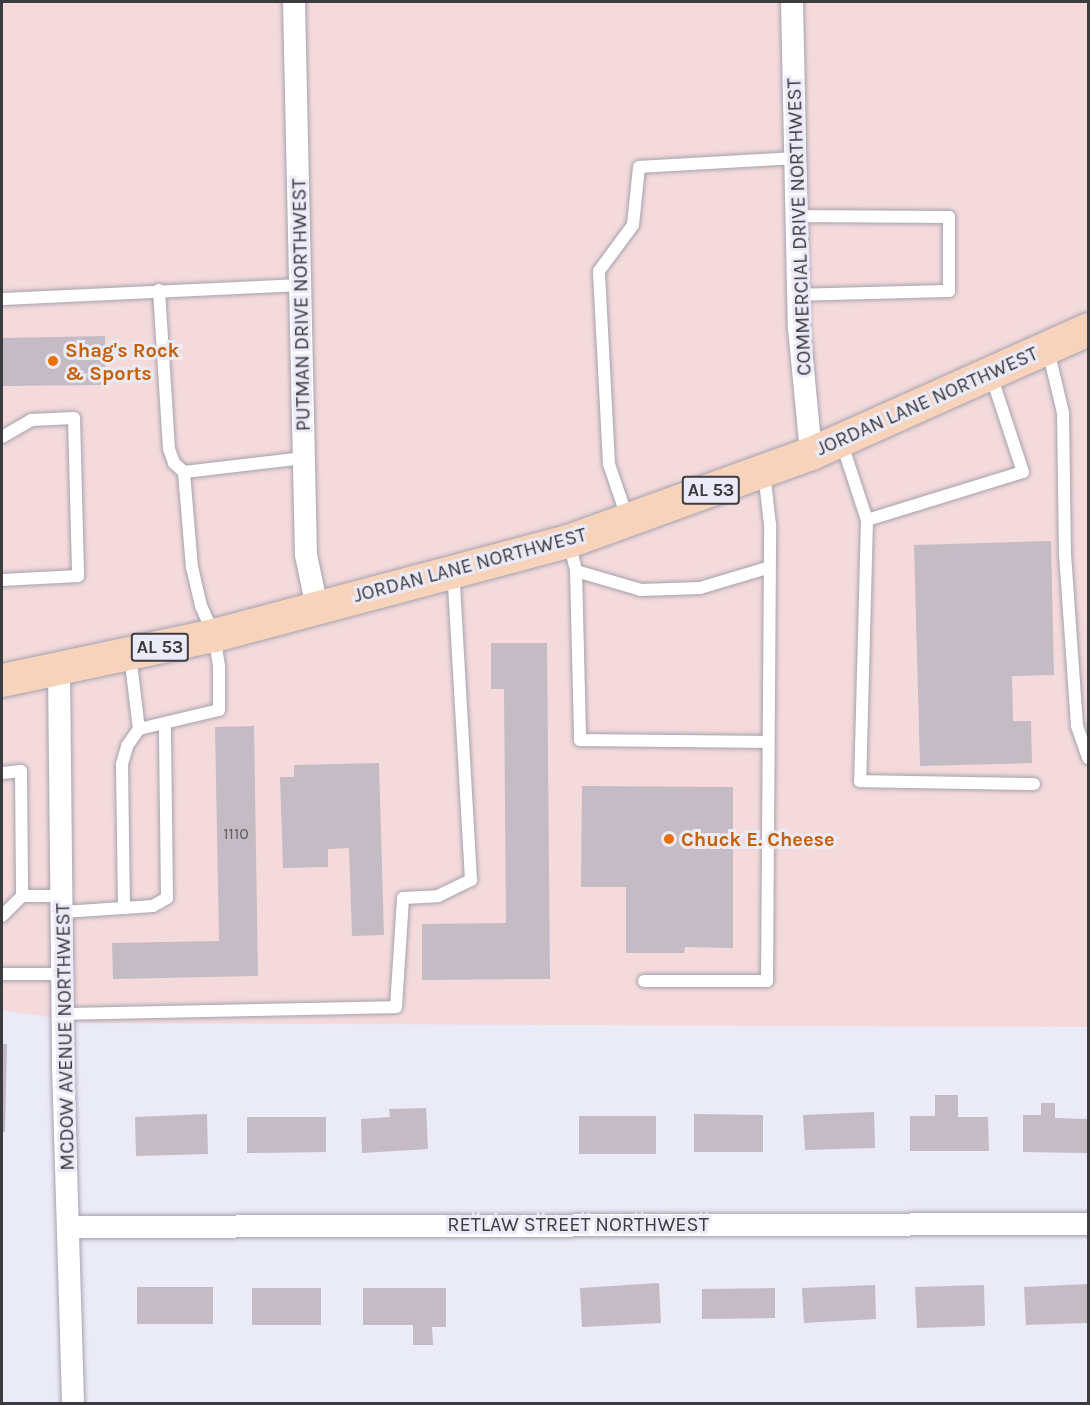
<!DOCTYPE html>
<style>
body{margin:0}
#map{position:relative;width:1090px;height:1405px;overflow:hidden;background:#ebeaf7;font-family:Karla,sans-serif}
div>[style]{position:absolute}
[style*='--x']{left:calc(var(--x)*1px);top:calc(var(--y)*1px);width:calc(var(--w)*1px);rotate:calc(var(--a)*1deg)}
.commercial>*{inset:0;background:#f5dadc}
.building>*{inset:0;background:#c4bbc5}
.roads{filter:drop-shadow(0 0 2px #a4a2ae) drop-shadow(0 0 2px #a4a2ae)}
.service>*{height:12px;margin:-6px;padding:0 6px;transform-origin:6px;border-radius:6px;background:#fff}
.minor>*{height:22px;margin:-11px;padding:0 11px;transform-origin:11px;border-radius:11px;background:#fff}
.primary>*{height:33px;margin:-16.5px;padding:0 16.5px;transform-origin:16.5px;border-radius:16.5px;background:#f8d3bb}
.dots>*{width:16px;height:16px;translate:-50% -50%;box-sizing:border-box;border:3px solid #ebeaf7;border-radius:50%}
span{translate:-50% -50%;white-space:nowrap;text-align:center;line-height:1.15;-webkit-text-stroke:6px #ebeaf7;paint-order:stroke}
.number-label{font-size:16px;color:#5e5b61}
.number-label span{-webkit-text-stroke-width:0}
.shield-label span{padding:2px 4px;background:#ebeaf7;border:2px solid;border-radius:4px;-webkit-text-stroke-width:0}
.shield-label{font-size:18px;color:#3c3b40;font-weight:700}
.street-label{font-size:20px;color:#3c3b40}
.food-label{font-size:20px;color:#c56008;font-weight:700}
.left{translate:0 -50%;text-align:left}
.frame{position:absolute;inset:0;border:3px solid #3c3b40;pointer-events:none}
</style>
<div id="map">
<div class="commercial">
<i style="clip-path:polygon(2px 2px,1088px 2px,1088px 1027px,87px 1023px,2px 1010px)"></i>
</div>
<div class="building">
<i style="clip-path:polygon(105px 336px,106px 385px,2px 386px,2px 338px)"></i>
<i style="clip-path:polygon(1051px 541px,1054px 675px,1012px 676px,1013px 721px,1031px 721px,1032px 763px,920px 766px,914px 545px)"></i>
<i style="clip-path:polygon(491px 643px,547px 643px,550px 979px,422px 980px,422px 924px,506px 923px,504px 689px,491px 689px)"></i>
<i style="clip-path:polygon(254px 726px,258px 976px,113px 979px,112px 943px,219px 941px,215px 727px)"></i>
<i style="clip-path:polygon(379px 763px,384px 935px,352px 936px,349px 848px,328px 849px,328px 867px,283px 868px,280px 777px,294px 777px,294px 765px)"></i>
<i style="clip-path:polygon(582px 786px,733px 787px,733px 948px,685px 947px,684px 953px,626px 953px,626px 887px,581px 887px)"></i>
<i style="clip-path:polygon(2px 1044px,7px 1044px,5px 1132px,2px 1132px)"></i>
<i style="clip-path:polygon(935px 1095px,958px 1095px,958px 1117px,988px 1117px,989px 1151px,910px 1151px,910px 1116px,935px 1116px)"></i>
<i style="clip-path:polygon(1041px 1103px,1055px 1103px,1055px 1118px,1088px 1119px,1088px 1153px,1023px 1152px,1023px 1115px,1041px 1115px)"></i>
<i style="clip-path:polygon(426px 1108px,428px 1149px,362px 1153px,361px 1119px,390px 1117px,389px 1109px)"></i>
<i style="clip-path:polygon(874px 1112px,875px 1148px,805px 1150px,803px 1115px)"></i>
<i style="clip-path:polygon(207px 1114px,208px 1154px,136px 1156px,135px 1117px)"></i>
<i style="clip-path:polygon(694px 1114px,763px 1115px,763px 1152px,694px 1152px)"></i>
<i style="clip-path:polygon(579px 1116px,656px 1116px,656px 1154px,579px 1154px)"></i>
<i style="clip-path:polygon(247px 1117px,326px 1117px,326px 1152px,247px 1153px)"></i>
<i style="clip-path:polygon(659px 1283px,661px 1323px,582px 1327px,580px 1288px)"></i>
<i style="clip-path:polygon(1088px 1284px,1088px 1323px,1026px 1325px,1024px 1287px)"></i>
<i style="clip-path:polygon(875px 1285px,876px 1319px,804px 1323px,802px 1288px)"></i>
<i style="clip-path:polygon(984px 1285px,985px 1326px,917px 1328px,915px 1287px)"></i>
<i style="clip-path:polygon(137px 1287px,213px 1287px,213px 1324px,137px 1324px)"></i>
<i style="clip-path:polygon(252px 1288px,321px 1288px,321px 1325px,252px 1325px)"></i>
<i style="clip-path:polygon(363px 1288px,446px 1288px,446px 1327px,432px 1327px,433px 1345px,413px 1345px,413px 1325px,363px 1325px)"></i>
<i style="clip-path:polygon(775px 1288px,775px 1318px,702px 1319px,702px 1289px)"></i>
</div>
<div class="roads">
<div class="service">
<i style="--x:796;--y:216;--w:153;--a:0.4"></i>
<i style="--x:949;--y:217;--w:74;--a:90"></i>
<i style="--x:949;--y:291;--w:151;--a:178.5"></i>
<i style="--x:159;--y:290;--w:159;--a:86.4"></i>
<i style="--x:169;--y:449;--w:15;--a:70"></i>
<i style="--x:174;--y:463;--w:13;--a:42"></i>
<i style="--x:4;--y:299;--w:297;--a:-2.7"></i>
<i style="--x:1048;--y:350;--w:65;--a:76.6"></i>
<i style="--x:1063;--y:413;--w:141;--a:89.2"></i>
<i style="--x:1065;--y:554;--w:172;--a:86"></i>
<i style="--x:1077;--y:726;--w:34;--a:71"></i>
<i style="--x:2;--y:437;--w:34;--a:-30"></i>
<i style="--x:31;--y:420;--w:43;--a:-2.7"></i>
<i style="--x:74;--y:418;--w:158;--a:88.5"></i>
<i style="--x:78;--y:576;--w:76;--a:177"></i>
<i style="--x:841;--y:441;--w:83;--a:71.8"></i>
<i style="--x:867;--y:520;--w:163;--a:-17.1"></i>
<i style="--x:1023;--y:472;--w:102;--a:-108.3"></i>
<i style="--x:627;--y:517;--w:56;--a:-108.8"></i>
<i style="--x:609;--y:464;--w:193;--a:-93"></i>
<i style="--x:599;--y:271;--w:57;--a:-53.5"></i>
<i style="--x:633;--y:225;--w:58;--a:-84.1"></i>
<i style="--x:639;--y:167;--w:156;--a:-3.3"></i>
<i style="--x:867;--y:520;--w:261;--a:91.5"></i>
<i style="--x:860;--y:781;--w:174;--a:1"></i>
<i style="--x:569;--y:542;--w:30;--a:76"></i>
<i style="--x:576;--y:571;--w:68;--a:16.3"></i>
<i style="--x:641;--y:590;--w:59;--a:-1.9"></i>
<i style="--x:700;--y:588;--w:70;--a:-16.6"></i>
<i style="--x:576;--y:571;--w:169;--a:88.6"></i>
<i style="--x:580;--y:740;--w:188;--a:0.6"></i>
<i style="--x:130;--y:655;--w:75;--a:83.1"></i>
<i style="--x:139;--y:729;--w:82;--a:-13.4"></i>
<i style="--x:219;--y:710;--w:44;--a:-90"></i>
<i style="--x:219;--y:666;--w:31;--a:-99"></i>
<i style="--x:214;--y:635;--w:32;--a:-114"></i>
<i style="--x:201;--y:606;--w:39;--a:-103"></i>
<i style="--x:192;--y:568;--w:96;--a:-94.8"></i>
<i style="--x:184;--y:472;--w:121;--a:-6.7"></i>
<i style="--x:2;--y:773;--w:19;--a:-6"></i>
<i style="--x:21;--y:771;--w:125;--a:89.5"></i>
<i style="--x:22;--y:896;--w:42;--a:0"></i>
<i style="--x:124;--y:908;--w:144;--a:-90.8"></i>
<i style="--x:122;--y:764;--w:19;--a:-74"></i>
<i style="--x:127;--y:746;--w:21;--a:-55"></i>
<i style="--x:63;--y:912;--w:90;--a:-3.8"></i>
<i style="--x:153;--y:906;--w:16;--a:-30"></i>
<i style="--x:167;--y:898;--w:173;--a:-90.7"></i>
<i style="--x:2;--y:916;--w:28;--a:-45"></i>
<i style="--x:2;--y:974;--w:61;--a:0"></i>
<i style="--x:644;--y:981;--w:123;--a:0"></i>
<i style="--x:767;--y:981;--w:456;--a:-89.6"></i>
<i style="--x:770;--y:525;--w:53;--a:-96.5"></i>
<i style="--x:63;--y:1014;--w:333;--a:-1.2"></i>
<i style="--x:396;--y:1007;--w:109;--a:-86.3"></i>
<i style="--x:403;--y:898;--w:35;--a:-3"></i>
<i style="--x:438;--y:896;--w:37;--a:-26"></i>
<i style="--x:471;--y:880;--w:309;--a:-93.3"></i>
</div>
<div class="minor">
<i style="--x:294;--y:2;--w:553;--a:88.76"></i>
<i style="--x:306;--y:555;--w:53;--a:78.1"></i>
<i style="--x:792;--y:2;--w:326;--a:88.8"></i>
<i style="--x:799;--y:328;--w:126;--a:84.5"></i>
<i style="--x:59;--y:670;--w:395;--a:89.4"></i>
<i style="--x:63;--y:1065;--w:339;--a:88.3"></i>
<i style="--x:68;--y:1227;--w:1020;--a:-0.17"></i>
</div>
<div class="primary">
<i style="--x:2;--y:680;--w:217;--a:-12"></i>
<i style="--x:214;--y:635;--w:366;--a:-14.9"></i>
<i style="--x:568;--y:541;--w:258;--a:-19.9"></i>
<i style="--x:811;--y:453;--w:303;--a:-24.1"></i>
</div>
</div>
<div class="dots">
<i style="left:53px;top:361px;background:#e8710a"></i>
<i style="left:669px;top:839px;background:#e8710a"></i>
</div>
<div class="number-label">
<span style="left:236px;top:834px">1110</span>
</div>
<div class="shield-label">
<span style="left:711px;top:490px">AL 53</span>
<span style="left:160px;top:647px">AL 53</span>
</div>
<div class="street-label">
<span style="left:799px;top:227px;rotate:-92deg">COMMERCIAL DRIVE NORTHWEST</span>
<span style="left:301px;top:305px;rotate:-91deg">PUTMAN DRIVE NORTHWEST</span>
<span style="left:927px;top:401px;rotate:-24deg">JORDAN LANE NORTHWEST</span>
<span style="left:470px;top:565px;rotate:-15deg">JORDAN LANE NORTHWEST</span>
<span style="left:65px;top:1037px;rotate:-91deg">MCDOW AVENUE NORTHWEST</span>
<span style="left:578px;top:1224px">RETLAW STREET NORTHWEST</span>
</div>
<div class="food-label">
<span class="left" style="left:65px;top:362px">Shag's Rock<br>&amp; Sports</span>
<span class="left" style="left:681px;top:839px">Chuck E. Cheese</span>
</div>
<div class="frame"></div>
</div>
